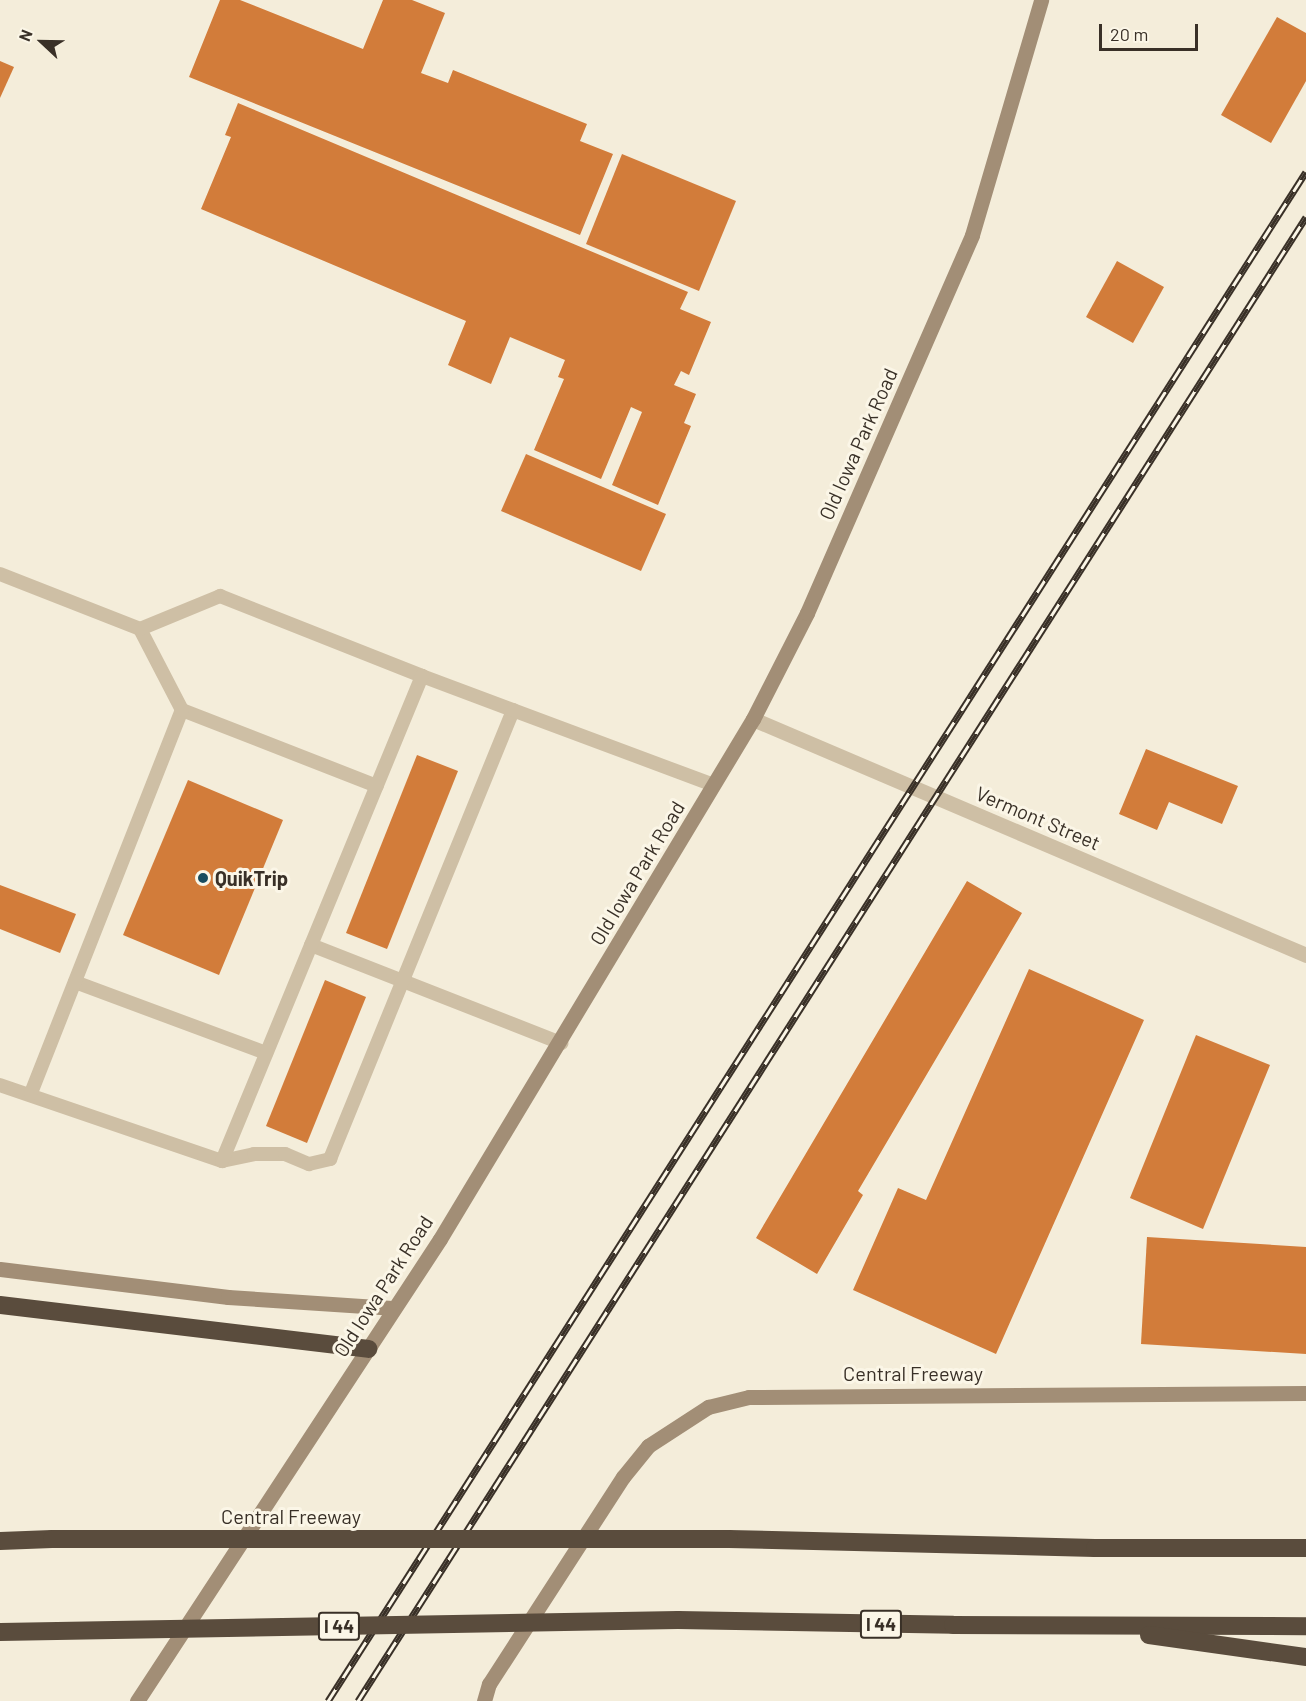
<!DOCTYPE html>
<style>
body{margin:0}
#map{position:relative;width:1306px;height:1701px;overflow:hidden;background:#f4edda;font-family:Barlow,sans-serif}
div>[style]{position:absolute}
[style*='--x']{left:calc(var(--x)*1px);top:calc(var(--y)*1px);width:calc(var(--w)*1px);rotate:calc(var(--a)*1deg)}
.building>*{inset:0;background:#d27c3a}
.service>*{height:14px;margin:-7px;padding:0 7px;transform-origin:7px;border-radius:7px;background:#cebfa5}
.minor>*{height:15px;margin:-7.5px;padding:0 7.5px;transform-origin:7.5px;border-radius:7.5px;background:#cebfa5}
.secondary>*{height:15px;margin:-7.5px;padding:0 7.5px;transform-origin:7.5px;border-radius:7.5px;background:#a28e76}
.motorway>*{height:18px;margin:-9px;padding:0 9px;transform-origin:9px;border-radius:9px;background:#5a4c3d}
.rail>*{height:7px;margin-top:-3.5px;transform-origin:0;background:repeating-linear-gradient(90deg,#fbf6e7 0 14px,#393027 0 28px);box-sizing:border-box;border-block:2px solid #393027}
.motorway-bridge>*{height:18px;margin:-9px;padding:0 9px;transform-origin:9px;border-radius:9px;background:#5a4c3d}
.dots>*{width:16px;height:16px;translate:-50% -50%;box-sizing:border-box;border:3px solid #fbf6e7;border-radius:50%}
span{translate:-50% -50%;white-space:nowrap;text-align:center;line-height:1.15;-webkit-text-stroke:6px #fbf6e7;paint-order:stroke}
.shield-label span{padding:2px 4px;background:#fbf6e7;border:2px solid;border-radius:4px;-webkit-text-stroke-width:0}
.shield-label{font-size:18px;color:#393027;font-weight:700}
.street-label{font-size:20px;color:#393027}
.poi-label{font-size:20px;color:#393027;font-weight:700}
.left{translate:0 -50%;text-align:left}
.north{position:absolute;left:12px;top:12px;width:60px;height:60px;-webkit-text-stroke:4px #fbf6e7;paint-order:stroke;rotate:292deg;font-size:16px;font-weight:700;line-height:24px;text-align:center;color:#393027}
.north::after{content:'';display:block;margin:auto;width:21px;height:27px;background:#393027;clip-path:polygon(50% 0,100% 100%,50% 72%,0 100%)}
.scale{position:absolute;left:1099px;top:24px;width:99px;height:27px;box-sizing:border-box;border:3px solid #393027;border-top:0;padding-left:8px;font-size:18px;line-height:21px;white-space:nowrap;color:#393027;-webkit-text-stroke:4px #fbf6e7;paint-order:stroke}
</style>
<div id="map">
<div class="building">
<i style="clip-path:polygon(220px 0,240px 0,363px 49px,383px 0,412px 0,445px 13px,421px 73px,448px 83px,453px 70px,587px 124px,580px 141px,613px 154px,580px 235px,189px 77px)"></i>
<i style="clip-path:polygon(1277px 17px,1306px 33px,1306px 81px,1271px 143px,1221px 115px)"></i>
<i style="clip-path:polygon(0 61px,14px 67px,0 98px)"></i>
<i style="clip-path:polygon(238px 103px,688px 292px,680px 309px,711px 322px,689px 375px,681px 371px,674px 385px,696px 394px,684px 423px,691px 426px,658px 505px,612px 485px,642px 412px,631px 407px,601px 479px,534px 450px,564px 379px,558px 377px,565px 360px,510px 337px,491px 384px,448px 365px,466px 321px,201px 209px,231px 137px,225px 135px)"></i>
<i style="clip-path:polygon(622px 154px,736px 201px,699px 291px,586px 244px)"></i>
<i style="clip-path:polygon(1117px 261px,1164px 287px,1133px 343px,1086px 317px)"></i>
<i style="clip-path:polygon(526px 454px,666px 514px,641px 571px,501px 511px)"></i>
<i style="clip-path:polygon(1146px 749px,1238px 786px,1222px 824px,1169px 802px,1157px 830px,1119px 814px)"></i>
<i style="clip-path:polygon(417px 755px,458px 771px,387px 949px,346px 933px)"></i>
<i style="clip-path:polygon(188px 780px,283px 820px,219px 975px,123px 935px)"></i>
<i style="clip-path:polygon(967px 881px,1022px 913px,858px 1191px,863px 1195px,817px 1274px,756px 1238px)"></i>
<i style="clip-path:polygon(0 885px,76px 914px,60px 953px,0 929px)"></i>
<i style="clip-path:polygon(1029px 969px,1144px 1020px,996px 1354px,853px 1290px,898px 1188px,926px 1200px)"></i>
<i style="clip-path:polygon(325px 980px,366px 997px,307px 1143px,266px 1126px)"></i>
<i style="clip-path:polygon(1196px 1035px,1270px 1065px,1203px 1229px,1130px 1198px)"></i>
<i style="clip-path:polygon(1147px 1237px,1306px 1247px,1306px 1354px,1141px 1344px)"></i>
</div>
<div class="service">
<i style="--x:0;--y:574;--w:150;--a:21.4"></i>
<i style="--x:182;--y:710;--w:209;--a:21.3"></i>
<i style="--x:311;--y:945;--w:269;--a:21.4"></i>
<i style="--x:75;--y:982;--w:204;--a:20.4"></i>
<i style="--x:0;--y:1085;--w:235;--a:18.9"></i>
<i style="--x:222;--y:1161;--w:33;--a:-12"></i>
<i style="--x:254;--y:1154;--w:31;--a:0"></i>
<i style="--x:285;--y:1154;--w:26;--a:23"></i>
<i style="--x:309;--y:1164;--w:22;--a:-13"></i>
<i style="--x:330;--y:1159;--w:485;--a:-67.8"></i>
<i style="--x:31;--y:1093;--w:412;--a:-68.5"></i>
<i style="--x:182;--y:710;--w:91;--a:-117.4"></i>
<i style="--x:140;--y:629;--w:87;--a:-22.4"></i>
<i style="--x:220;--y:596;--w:217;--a:21.6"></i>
<i style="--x:422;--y:676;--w:311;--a:20.5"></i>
<i style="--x:222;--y:1161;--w:525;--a:-67.59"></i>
</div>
<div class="minor">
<i style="--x:753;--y:719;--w:601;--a:23.11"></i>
</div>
<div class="secondary">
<i style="--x:0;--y:1269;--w:230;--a:7"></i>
<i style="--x:228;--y:1297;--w:164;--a:3.8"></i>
<i style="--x:137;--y:1701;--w:552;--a:-56.74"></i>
<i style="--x:440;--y:1239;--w:607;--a:-58.96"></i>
<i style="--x:753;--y:719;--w:119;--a:-63"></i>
<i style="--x:807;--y:613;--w:412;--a:-66.4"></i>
<i style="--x:972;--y:235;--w:245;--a:-73.6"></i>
<i style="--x:484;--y:1701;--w:18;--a:-74"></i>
<i style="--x:489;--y:1684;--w:247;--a:-57.1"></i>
<i style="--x:623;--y:1477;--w:40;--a:-51"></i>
<i style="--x:648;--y:1446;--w:72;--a:-33"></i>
<i style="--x:708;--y:1407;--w:42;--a:-13.7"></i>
<i style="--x:749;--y:1397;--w:557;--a:-0.41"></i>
</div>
<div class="motorway">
<i style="--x:0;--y:1305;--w:371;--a:6.8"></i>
<i style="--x:729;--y:1539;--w:366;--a:1.4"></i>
<i style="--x:1095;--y:1548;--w:211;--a:0"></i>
<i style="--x:0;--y:1541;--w:52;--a:-2.2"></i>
<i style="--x:678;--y:1620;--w:275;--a:1"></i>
<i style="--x:953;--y:1625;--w:353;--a:0.2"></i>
<i style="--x:1149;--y:1635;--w:159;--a:8"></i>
</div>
<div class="rail">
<i style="--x:328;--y:1701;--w:1815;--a:-57.4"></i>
<i style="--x:358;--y:1701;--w:1761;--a:-57.43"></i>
</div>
<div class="motorway-bridge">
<i style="--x:52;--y:1539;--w:677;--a:0"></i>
<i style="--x:0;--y:1632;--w:678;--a:-1.01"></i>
</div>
<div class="dots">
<i style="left:203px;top:878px;background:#184c5f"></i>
</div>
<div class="shield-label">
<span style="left:881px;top:1624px">I 44</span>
<span style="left:339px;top:1626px">I 44</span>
</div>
<div class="street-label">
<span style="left:858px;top:444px;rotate:-66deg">Old Iowa Park Road</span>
<span style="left:1038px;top:818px;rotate:23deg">Vermont Street</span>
<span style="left:637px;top:873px;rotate:-59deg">Old Iowa Park Road</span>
<span style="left:383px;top:1286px;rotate:-57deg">Old Iowa Park Road</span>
<span style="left:913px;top:1373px">Central Freeway</span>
<span style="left:291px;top:1516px">Central Freeway</span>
</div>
<div class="poi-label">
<span class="left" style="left:215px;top:878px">QuikTrip</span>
</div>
<div class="north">N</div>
<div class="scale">20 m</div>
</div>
